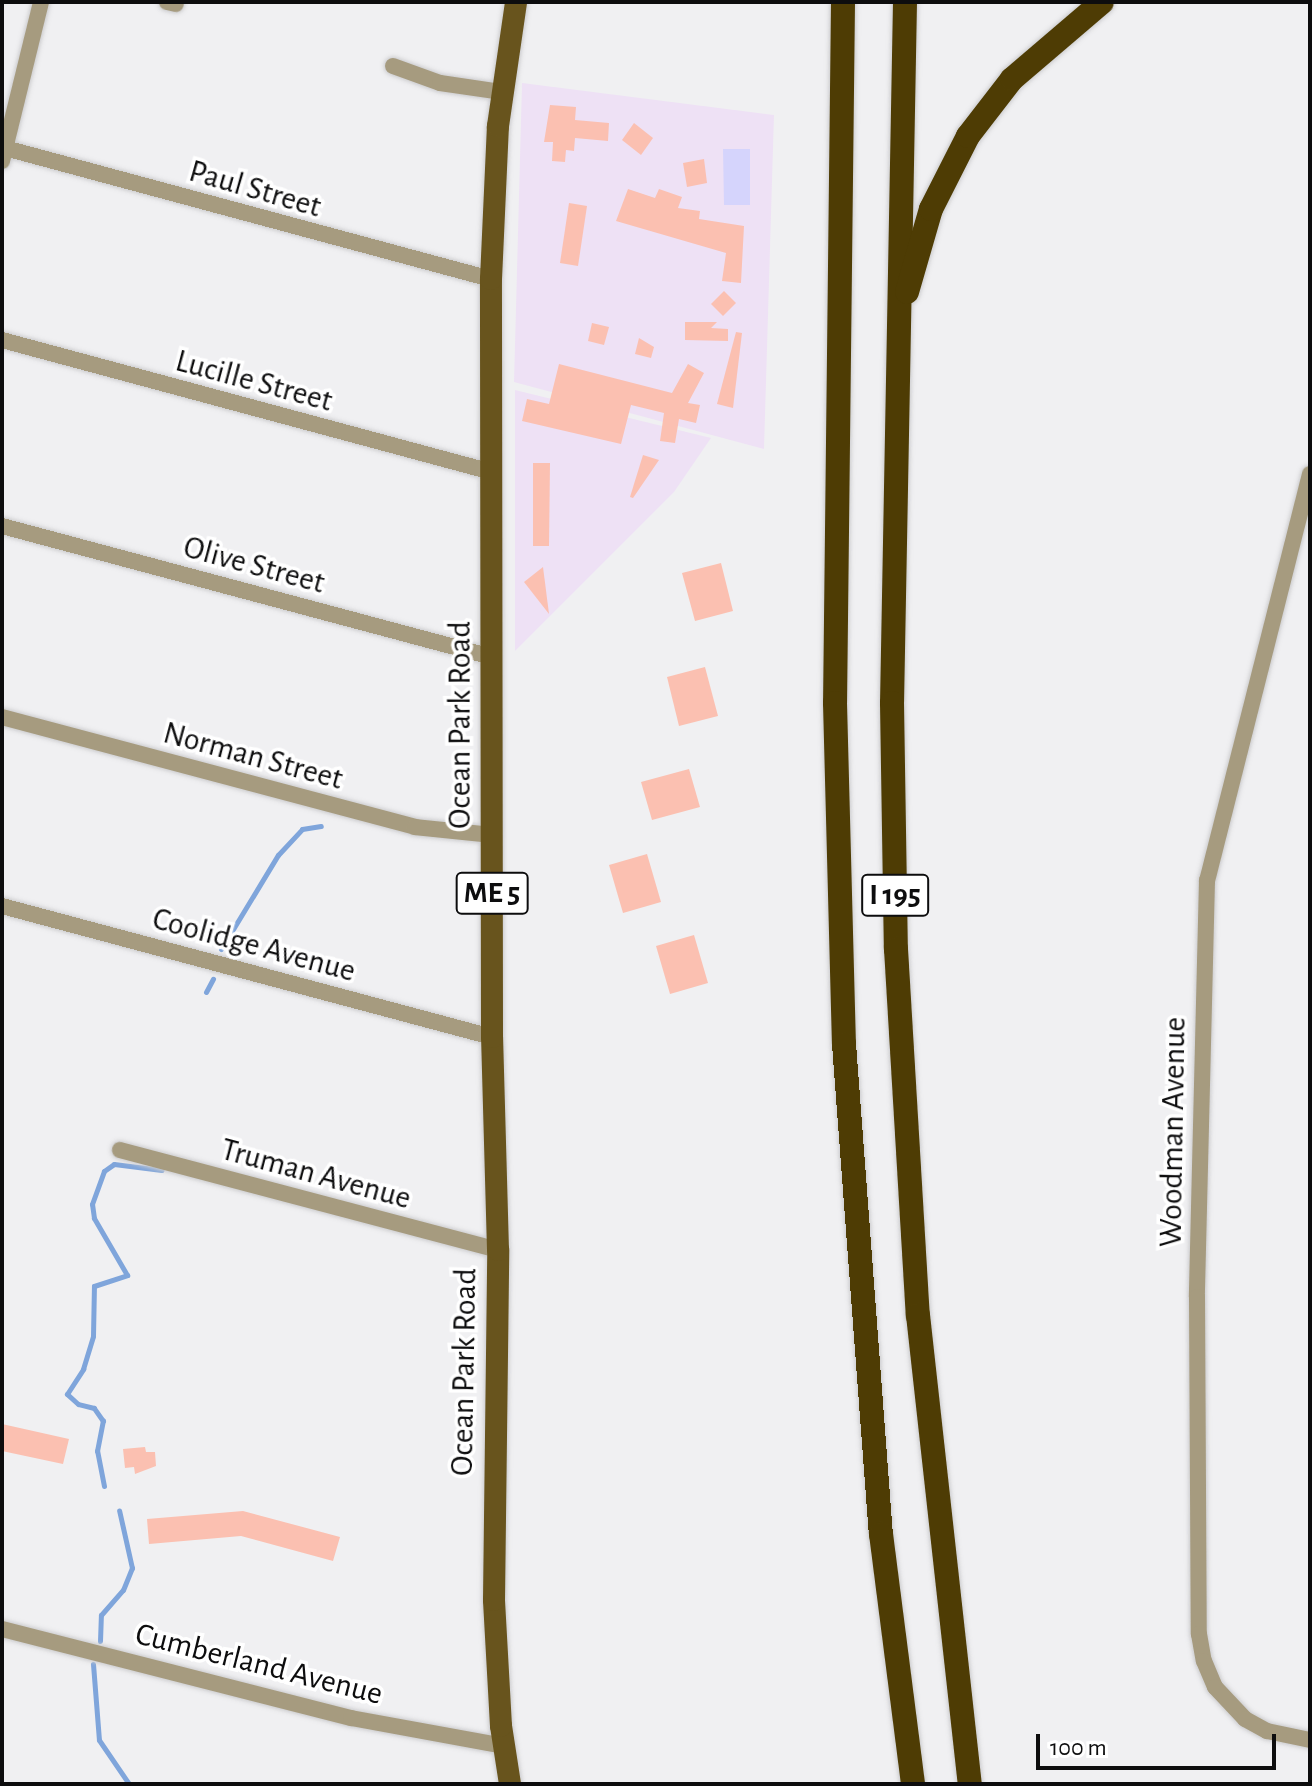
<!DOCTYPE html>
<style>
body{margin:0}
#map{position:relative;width:1312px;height:1786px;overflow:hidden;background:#f0f0f2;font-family:"Alegreya Sans",sans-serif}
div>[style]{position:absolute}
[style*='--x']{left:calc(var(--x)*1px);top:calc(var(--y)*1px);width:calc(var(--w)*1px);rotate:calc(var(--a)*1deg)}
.commercial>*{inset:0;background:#eee1f5}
.green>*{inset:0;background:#d5d4fc}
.stream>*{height:5px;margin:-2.5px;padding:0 2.5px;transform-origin:2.5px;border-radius:2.5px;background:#7fa5db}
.building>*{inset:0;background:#fbc0b1}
.roads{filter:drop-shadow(0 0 2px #ccccce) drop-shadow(0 0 2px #ccccce)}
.minor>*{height:16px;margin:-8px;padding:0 8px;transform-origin:8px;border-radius:8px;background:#a69b7f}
.primary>*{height:22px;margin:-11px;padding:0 11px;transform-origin:11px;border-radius:11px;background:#68541d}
.motorway>*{height:24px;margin:-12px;padding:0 12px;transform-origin:12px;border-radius:12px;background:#4e3c04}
span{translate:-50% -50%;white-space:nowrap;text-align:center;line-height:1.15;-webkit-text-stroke:7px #fff;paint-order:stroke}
.shield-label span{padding:2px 6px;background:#fff;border:2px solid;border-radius:6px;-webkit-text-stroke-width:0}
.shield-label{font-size:30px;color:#0d0d0e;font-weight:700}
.street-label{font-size:32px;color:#0d0d0e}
.frame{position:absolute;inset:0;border:4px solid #0d0d0e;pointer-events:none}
.scale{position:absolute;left:1036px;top:1734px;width:240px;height:36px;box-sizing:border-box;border:4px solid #0d0d0e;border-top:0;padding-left:10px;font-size:24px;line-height:28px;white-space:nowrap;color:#0d0d0e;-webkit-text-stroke:6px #fff;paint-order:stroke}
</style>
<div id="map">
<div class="commercial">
<i style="clip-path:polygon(522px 83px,774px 115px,764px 449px,514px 382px)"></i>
<i style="clip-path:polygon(515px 390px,711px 438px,674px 492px,515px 651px)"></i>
</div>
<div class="green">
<i style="clip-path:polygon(723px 149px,750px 149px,750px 205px,724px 205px)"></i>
</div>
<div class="stream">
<i style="--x:221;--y:949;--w:110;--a:-58.8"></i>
<i style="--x:278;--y:855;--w:35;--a:-47"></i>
<i style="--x:302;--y:829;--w:19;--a:-9"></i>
<i style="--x:206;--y:992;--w:15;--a:-62"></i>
<i style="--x:104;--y:1486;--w:36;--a:-101"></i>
<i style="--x:97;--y:1451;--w:31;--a:-79"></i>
<i style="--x:103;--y:1421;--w:16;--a:-125"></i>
<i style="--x:94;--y:1408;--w:16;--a:-166"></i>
<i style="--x:78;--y:1404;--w:15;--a:-138"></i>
<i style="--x:67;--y:1394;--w:30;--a:-57"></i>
<i style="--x:83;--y:1369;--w:34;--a:-73"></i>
<i style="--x:93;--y:1336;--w:50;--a:-88.9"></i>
<i style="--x:94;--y:1286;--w:35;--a:-18"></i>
<i style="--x:127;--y:1275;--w:66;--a:-120.1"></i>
<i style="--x:94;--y:1218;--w:14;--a:-98"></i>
<i style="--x:92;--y:1204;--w:35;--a:-70"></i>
<i style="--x:104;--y:1171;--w:12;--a:-35"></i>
<i style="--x:114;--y:1164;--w:48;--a:7.1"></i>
<i style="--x:100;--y:1641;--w:26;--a:-88"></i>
<i style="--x:101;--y:1615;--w:33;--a:-49"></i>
<i style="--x:123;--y:1590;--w:24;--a:-68"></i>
<i style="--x:132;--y:1568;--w:59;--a:-102.6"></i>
<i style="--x:93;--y:1664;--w:76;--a:85.5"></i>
<i style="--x:99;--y:1740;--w:53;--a:55.7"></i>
</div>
<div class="building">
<i style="clip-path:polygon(550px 105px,576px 107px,575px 120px,609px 123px,608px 141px,575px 138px,574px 151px,566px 150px,565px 162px,552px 161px,553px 142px,544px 142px)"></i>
<i style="clip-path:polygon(634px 123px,653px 138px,641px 155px,622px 140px)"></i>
<i style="clip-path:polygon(704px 159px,707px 183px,687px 187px,683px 163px)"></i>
<i style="clip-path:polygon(628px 189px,655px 198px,659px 189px,682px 197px,678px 208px,700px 211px,699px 219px,744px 226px,741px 283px,722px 281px,726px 253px,616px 221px)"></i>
<i style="clip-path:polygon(569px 203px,587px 206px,578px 266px,560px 263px)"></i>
<i style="clip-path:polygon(724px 291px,736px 303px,723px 316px,711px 304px)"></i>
<i style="clip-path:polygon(685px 322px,717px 322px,711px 328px,728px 329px,728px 341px,685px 340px)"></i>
<i style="clip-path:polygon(592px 323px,609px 327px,604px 345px,588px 341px)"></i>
<i style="clip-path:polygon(736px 332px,742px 333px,733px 408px,717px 404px)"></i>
<i style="clip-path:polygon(639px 338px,654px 347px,651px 358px,635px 354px)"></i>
<i style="clip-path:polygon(559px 364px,672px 393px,688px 364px,704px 373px,688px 403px,700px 405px,696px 423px,679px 419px,675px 443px,660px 441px,664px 413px,631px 405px,621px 444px,522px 421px,527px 399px,549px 404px)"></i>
<i style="clip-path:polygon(643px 455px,659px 460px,633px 498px,630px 497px)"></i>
<i style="clip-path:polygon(533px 463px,550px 463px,549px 546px,533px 546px)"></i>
<i style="clip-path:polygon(721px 563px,733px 611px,695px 621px,682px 573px)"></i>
<i style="clip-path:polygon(543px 567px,549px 614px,524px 582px)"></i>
<i style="clip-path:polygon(705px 667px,718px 716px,679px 726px,667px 677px)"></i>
<i style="clip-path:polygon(689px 769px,700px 807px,652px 820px,641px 782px)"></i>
<i style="clip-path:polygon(647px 854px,661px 902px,623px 913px,609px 865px)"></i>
<i style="clip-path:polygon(694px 935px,708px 983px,670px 994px,656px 946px)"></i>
<i style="clip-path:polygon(2px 1424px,69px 1439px,63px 1464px,2px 1451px)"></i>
<i style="clip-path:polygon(145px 1447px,146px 1452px,155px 1452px,156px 1466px,135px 1474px,134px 1467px,125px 1468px,123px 1449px)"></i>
<i style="clip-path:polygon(243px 1511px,340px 1537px,333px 1561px,241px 1536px,149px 1544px,147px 1519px)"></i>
</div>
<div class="roads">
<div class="minor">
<i style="--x:167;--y:2;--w:9;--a:13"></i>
<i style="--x:393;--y:66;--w:50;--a:19.9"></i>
<i style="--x:440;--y:83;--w:63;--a:8.3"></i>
<i style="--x:5;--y:148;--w:503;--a:15.09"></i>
<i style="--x:2;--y:161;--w:164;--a:-76.2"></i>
<i style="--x:2;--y:340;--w:507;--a:15.08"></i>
<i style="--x:1310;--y:474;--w:419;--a:104.2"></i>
<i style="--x:1207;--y:880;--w:417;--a:91.4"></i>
<i style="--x:1197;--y:1297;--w:337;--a:89.7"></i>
<i style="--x:1199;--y:1634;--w:27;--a:80"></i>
<i style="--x:1204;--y:1661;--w:28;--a:67"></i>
<i style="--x:1215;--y:1687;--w:44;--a:46.8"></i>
<i style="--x:1245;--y:1719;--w:25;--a:29"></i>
<i style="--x:1267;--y:1731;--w:44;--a:11.8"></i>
<i style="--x:2;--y:526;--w:507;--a:14.97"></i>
<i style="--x:2;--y:717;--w:427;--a:14.9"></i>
<i style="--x:415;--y:827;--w:77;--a:5.9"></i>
<i style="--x:2;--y:906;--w:507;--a:14.97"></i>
<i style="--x:120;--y:1150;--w:391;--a:14.8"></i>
<i style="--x:2;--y:1629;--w:360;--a:14.3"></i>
<i style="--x:351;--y:1718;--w:155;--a:10.4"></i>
</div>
<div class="primary">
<i style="--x:510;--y:1784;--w:59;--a:-98.8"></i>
<i style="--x:501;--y:1726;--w:126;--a:-93.2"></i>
<i style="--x:494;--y:1600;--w:350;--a:-89.3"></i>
<i style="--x:498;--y:1250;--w:213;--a:-91.6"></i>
<i style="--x:492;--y:1037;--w:758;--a:-90.08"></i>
<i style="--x:491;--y:279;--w:153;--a:-87.4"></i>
<i style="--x:498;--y:126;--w:125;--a:-81.7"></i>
</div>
<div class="motorway">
<i style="--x:843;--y:2;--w:701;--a:90.65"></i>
<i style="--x:835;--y:703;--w:341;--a:88.5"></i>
<i style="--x:844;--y:1044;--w:491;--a:85.7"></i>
<i style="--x:881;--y:1534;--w:252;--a:82.7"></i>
<i style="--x:905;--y:2;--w:701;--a:91.06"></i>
<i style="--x:892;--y:703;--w:246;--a:89.1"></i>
<i style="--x:896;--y:949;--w:367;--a:86.6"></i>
<i style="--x:918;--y:1315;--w:472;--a:83.7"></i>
<i style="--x:907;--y:292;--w:86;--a:-73.9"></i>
<i style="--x:931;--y:209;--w:82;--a:-63.1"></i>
<i style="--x:968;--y:136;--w:72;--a:-52.3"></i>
<i style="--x:1012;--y:79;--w:118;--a:-40.5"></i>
</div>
</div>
<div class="shield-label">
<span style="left:492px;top:893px">ME 5</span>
<span style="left:895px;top:895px">I 195</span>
</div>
<div class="street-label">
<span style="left:255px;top:189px;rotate:16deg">Paul Street</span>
<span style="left:254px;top:381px;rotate:15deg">Lucille Street</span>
<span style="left:254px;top:565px;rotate:15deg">Olive Street</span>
<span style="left:460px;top:725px;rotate:-90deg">Ocean Park Road</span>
<span style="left:253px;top:756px;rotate:15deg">Norman Street</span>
<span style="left:254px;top:945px;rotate:15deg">Coolidge Avenue</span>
<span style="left:1173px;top:1132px;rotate:-89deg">Woodman Avenue</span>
<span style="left:316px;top:1174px;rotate:15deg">Truman Avenue</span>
<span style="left:464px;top:1372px;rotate:-89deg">Ocean Park Road</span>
<span style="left:259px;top:1664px;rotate:14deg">Cumberland Avenue</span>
</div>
<div class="frame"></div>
<div class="scale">100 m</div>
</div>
